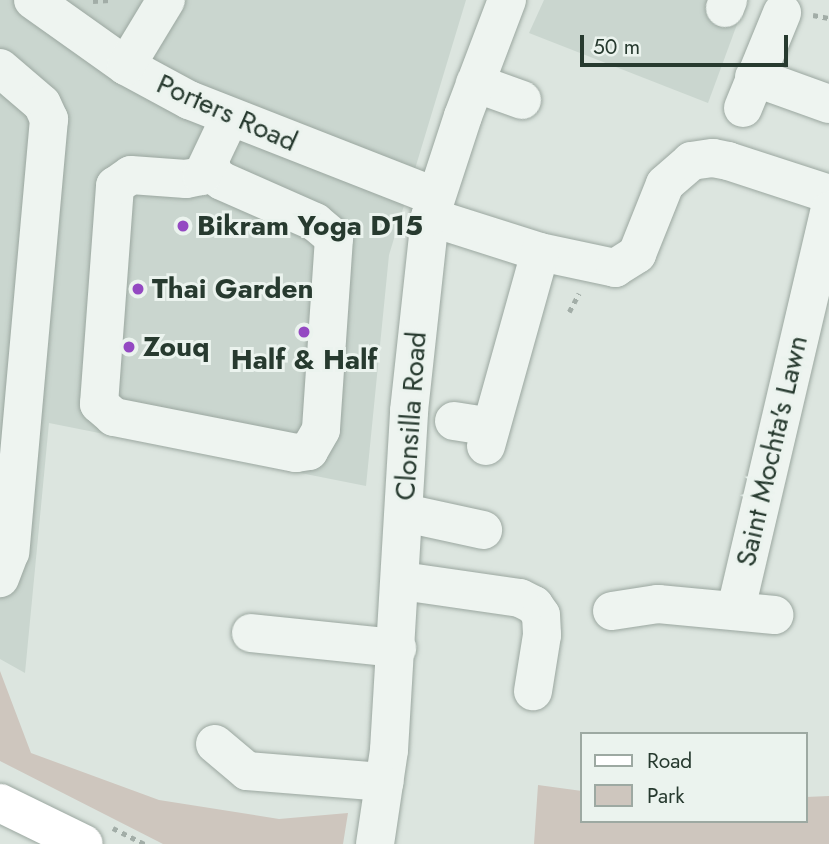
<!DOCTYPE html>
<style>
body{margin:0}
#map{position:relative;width:829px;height:844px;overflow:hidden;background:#dce5df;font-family:Jost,sans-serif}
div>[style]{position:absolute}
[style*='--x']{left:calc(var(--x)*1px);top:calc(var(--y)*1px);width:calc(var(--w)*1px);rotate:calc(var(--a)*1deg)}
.built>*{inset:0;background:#cad6cf}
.green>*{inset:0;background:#cec6be}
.path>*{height:4.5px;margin-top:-2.25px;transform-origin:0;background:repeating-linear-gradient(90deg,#a2ada7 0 5px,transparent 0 10px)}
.roads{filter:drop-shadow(0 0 2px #9ba7a0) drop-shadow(0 0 2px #9ba7a0)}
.minor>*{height:38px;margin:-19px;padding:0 19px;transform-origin:19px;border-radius:19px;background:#eef4f0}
.major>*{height:38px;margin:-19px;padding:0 19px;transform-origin:19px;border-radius:19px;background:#fff}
.dots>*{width:19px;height:19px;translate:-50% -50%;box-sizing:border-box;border:4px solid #ebf3ee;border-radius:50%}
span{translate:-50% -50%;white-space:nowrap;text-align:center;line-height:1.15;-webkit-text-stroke:6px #ebf3ee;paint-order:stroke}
.street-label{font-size:28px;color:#273a2f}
.poi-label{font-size:28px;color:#273a2f;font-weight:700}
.left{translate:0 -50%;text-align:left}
.legend{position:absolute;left:580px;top:732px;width:228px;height:91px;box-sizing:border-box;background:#ebf3ee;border:2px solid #9da9a2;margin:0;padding:9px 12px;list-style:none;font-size:21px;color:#273a2f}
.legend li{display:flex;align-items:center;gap:14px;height:35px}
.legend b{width:35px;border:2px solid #9da9a2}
.scale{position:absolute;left:580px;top:35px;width:208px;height:32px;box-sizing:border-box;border:4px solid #273a2f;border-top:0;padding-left:9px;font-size:21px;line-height:24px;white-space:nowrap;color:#273a2f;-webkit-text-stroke:5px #ebf3ee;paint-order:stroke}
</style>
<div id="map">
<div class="built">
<i style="clip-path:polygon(0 0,466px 0,389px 255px,366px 486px,49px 423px,25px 673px,0 659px)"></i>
<i style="clip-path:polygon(544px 0,746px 0,708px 103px,529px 33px)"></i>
</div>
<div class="green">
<i style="clip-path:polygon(0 671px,31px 753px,159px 800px,279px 819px,348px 813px,343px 844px,163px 844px,0 761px)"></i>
<i style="clip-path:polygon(538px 785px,582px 791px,582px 821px,806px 821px,806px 797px,829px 796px,829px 844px,534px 844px)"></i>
</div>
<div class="path">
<i style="--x:93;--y:1;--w:17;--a:-3"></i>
<i style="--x:813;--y:15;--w:16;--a:11"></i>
<i style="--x:569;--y:312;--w:21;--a:-62"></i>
<i style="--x:113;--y:828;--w:36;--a:27"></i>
</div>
<div class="roads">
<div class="minor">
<i style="--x:33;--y:0;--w:114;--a:35.4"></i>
<i style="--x:126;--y:66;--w:72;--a:28.4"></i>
<i style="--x:189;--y:100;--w:265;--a:21.4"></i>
<i style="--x:725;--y:8;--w:9;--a:-69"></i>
<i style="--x:126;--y:66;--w:77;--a:-58.8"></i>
<i style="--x:0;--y:68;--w:55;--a:40.6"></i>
<i style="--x:42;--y:104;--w:17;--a:65"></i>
<i style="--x:49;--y:119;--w:435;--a:95.1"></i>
<i style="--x:10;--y:552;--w:28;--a:111"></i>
<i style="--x:754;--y:77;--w:80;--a:19.8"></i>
<i style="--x:475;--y:83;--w:50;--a:19.9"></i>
<i style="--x:743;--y:108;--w:103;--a:-67.7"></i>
<i style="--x:211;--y:164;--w:10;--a:79"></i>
<i style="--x:213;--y:174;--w:11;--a:38"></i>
<i style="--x:222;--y:181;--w:102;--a:23.8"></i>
<i style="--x:315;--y:222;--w:25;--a:40"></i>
<i style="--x:334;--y:238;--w:192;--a:93.9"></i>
<i style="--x:321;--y:430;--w:24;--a:120"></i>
<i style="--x:309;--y:451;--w:13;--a:171"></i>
<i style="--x:296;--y:453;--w:186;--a:-168.8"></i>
<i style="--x:114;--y:417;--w:20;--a:-139"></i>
<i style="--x:99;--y:404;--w:219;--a:-85.8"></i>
<i style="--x:115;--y:186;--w:19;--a:-35"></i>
<i style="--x:131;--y:175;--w:55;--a:4.2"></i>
<i style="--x:186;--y:179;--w:16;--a:-11"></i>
<i style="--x:202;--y:176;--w:65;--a:-64.6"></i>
<i style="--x:430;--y:217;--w:115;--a:17.7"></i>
<i style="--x:540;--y:252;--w:77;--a:12"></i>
<i style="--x:615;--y:268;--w:26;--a:-32"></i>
<i style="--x:637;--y:254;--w:75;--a:-68.2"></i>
<i style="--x:665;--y:184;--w:35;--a:-41"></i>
<i style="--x:691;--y:161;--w:22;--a:-8"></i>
<i style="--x:713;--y:158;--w:15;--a:11"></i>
<i style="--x:728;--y:161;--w:106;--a:18.1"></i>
<i style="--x:454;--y:421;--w:37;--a:9"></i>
<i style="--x:486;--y:446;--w:201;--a:-74.4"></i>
<i style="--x:405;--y:513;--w:80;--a:12.3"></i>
<i style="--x:402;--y:581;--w:119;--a:8.2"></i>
<i style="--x:520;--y:598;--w:16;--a:27"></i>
<i style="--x:534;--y:605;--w:12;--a:55"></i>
<i style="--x:541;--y:615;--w:20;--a:87"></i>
<i style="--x:542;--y:635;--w:57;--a:99.1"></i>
<i style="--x:736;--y:609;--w:409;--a:-76.8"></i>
<i style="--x:612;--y:611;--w:47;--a:-8.7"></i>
<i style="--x:658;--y:604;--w:117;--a:5.4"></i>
<i style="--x:251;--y:633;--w:147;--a:5.9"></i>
<i style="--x:215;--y:744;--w:42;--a:40.2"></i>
<i style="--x:247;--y:771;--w:138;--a:4.6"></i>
<i style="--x:375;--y:844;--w:95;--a:-81.5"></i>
<i style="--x:389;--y:750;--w:340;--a:-86.6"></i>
<i style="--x:409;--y:411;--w:195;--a:-83.8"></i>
<i style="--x:430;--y:217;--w:106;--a:-71.9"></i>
<i style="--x:463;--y:116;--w:124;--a:-69.2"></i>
</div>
<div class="major">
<i style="--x:0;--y:803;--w:93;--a:26"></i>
</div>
</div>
<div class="dots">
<i style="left:183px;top:226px;background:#9449c2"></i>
<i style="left:138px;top:289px;background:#9449c2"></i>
<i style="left:304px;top:332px;background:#9449c2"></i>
<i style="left:129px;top:347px;background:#9449c2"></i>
</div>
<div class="street-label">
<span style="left:227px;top:113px;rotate:24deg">Porters Road</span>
<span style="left:411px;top:416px;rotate:-86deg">Clonsilla Road</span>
<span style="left:772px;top:451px;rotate:-77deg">Saint Mochta's Lawn</span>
</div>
<div class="poi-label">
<span class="left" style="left:197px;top:226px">Bikram Yoga D15</span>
<span class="left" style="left:152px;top:289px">Thai Garden</span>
<span class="left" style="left:143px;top:347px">Zouq</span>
<span style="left:304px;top:360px">Half &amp; Half</span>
</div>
<ul class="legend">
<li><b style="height:9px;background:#fff"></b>Road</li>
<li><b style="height:19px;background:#cec6be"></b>Park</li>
</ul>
<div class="scale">50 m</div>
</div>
